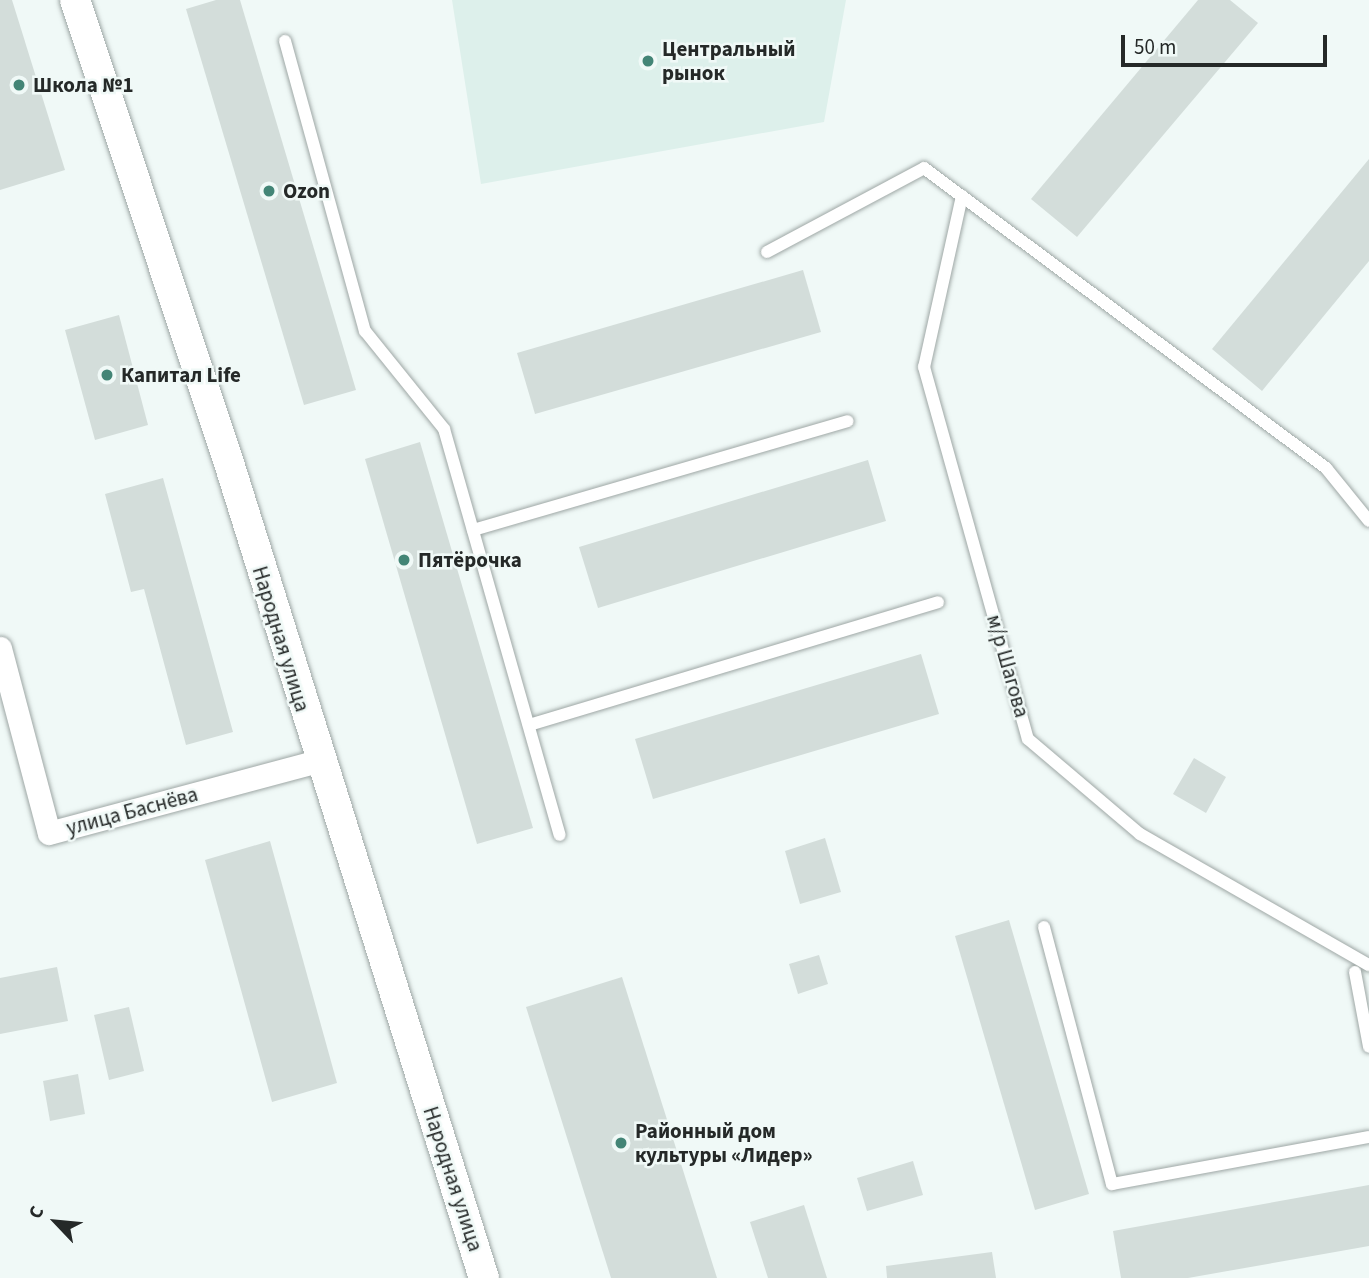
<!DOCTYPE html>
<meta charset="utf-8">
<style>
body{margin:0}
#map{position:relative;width:1369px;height:1278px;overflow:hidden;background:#f0f9f7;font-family:"Source Sans 3",sans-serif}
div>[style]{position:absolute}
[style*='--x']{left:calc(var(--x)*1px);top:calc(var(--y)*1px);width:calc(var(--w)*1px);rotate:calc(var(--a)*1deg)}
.built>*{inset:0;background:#ddf0eb}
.building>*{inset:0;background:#d3ddda}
.roads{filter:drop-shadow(0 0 2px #9ea7a5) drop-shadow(0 0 2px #9ea7a5)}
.service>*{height:12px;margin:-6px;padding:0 6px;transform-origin:6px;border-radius:6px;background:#fff}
.minor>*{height:23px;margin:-11.5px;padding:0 11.5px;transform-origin:11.5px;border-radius:11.5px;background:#fff}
.tertiary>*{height:30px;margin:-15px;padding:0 15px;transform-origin:15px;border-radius:15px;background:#fff}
.dots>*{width:19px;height:19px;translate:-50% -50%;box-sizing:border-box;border:4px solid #f0f9f7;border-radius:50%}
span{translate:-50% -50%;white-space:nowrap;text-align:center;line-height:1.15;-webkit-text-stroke:5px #f0f9f7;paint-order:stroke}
.poi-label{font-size:21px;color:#252928;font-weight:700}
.left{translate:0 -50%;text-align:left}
.street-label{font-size:21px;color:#252928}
.north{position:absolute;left:21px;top:1187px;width:70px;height:70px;-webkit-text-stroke:5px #f0f9f7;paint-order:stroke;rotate:296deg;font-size:19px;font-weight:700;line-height:28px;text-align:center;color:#252928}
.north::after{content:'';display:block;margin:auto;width:24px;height:32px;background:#252928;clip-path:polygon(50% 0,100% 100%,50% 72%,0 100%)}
.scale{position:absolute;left:1121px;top:35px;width:206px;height:32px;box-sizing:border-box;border:4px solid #252928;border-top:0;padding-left:9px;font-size:21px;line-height:24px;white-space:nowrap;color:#252928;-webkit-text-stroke:5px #f0f9f7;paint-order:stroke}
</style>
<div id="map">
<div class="built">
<i style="clip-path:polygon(452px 0,846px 0,824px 122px,481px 184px)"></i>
</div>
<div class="building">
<i style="clip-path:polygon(0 0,12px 0,65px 170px,0 190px)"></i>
<i style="clip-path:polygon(216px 0,240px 0,356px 390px,304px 405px,186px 9px)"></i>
<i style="clip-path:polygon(1198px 0,1230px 0,1258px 23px,1077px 237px,1031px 199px)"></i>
<i style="clip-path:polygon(1369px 159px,1369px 261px,1262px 391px,1212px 349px)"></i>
<i style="clip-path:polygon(803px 270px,821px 332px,535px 414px,517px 353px)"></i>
<i style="clip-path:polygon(119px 315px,148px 425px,95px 440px,65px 330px)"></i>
<i style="clip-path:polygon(420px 442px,533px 828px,477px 844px,365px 459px)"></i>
<i style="clip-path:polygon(868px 460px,886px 521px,598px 608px,579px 547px)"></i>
<i style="clip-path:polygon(163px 478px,233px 732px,186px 745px,144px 589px,131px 592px,105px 494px)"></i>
<i style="clip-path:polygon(921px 654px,939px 714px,653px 799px,635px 739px)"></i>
<i style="clip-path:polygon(1194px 758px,1226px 777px,1206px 813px,1173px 794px)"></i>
<i style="clip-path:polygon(825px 838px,841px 892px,800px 904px,785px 851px)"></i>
<i style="clip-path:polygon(270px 841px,337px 1083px,272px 1102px,205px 860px)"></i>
<i style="clip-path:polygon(1009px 920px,1089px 1194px,1035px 1210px,955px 936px)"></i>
<i style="clip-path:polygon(819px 955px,828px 984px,798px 994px,789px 964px)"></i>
<i style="clip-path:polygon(57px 967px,68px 1021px,0 1034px,0 978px)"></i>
<i style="clip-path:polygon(622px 977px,717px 1278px,611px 1278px,526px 1007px)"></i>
<i style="clip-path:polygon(129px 1007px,144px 1071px,109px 1080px,94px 1015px)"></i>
<i style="clip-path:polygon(78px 1074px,85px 1114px,50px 1121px,43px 1081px)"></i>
<i style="clip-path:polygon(913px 1161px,923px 1195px,867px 1211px,857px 1178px)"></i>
<i style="clip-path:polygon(1369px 1185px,1369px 1246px,1188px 1278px,1121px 1278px,1113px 1231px)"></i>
<i style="clip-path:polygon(804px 1205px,827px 1278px,768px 1278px,750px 1222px)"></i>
<i style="clip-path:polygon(992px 1252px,996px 1278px,887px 1278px,886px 1266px)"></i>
</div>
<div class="roads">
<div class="service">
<i style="--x:285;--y:41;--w:301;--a:74.6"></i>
<i style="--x:365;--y:331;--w:126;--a:51.1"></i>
<i style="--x:444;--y:429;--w:422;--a:74.1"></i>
<i style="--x:962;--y:196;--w:175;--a:102.5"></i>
<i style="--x:924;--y:367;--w:386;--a:74.4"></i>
<i style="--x:1028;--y:739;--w:147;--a:40.3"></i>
<i style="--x:1140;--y:834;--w:264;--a:29.8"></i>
<i style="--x:767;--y:252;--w:178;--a:-28.1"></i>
<i style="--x:924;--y:168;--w:502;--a:36.73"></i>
<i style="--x:1326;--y:468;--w:68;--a:50.9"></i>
<i style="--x:473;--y:530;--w:390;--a:-16.2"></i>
<i style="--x:529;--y:725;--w:427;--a:-16.7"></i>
<i style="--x:1044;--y:927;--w:266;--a:75.2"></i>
<i style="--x:1112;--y:1184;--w:261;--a:-10.4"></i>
<i style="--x:1355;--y:972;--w:76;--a:79.4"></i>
</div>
<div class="minor">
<i style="--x:0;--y:648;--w:191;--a:75.2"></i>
<i style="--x:49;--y:833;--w:278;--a:-15"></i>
</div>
<div class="tertiary">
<i style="--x:75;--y:0;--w:488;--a:71.6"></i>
<i style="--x:229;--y:463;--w:854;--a:72.63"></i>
</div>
</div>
<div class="dots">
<i style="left:648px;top:61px;background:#438576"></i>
<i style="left:19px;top:85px;background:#438576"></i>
<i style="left:269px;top:191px;background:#438576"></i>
<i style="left:107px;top:375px;background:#438576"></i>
<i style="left:404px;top:560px;background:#438576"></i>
<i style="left:621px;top:1143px;background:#438576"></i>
</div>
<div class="poi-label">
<span class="left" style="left:662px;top:61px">Центральный<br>рынок</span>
<span class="left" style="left:33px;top:85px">Школа №1</span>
<span class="left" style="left:283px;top:191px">Ozon</span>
<span class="left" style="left:121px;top:375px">Капитал Life</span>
<span class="left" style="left:418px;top:560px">Пятёрочка</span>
<span class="left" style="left:635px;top:1143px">Районный дом<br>культуры «Лидер»</span>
</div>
<div class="street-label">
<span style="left:281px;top:639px;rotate:73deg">Народная улица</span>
<span style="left:1008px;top:666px;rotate:74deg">м/р Шагова</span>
<span style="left:132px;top:811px;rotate:-15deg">улица Баснёва</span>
<span style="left:453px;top:1179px;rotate:72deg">Народная улица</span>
</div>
<div class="north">С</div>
<div class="scale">50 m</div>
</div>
